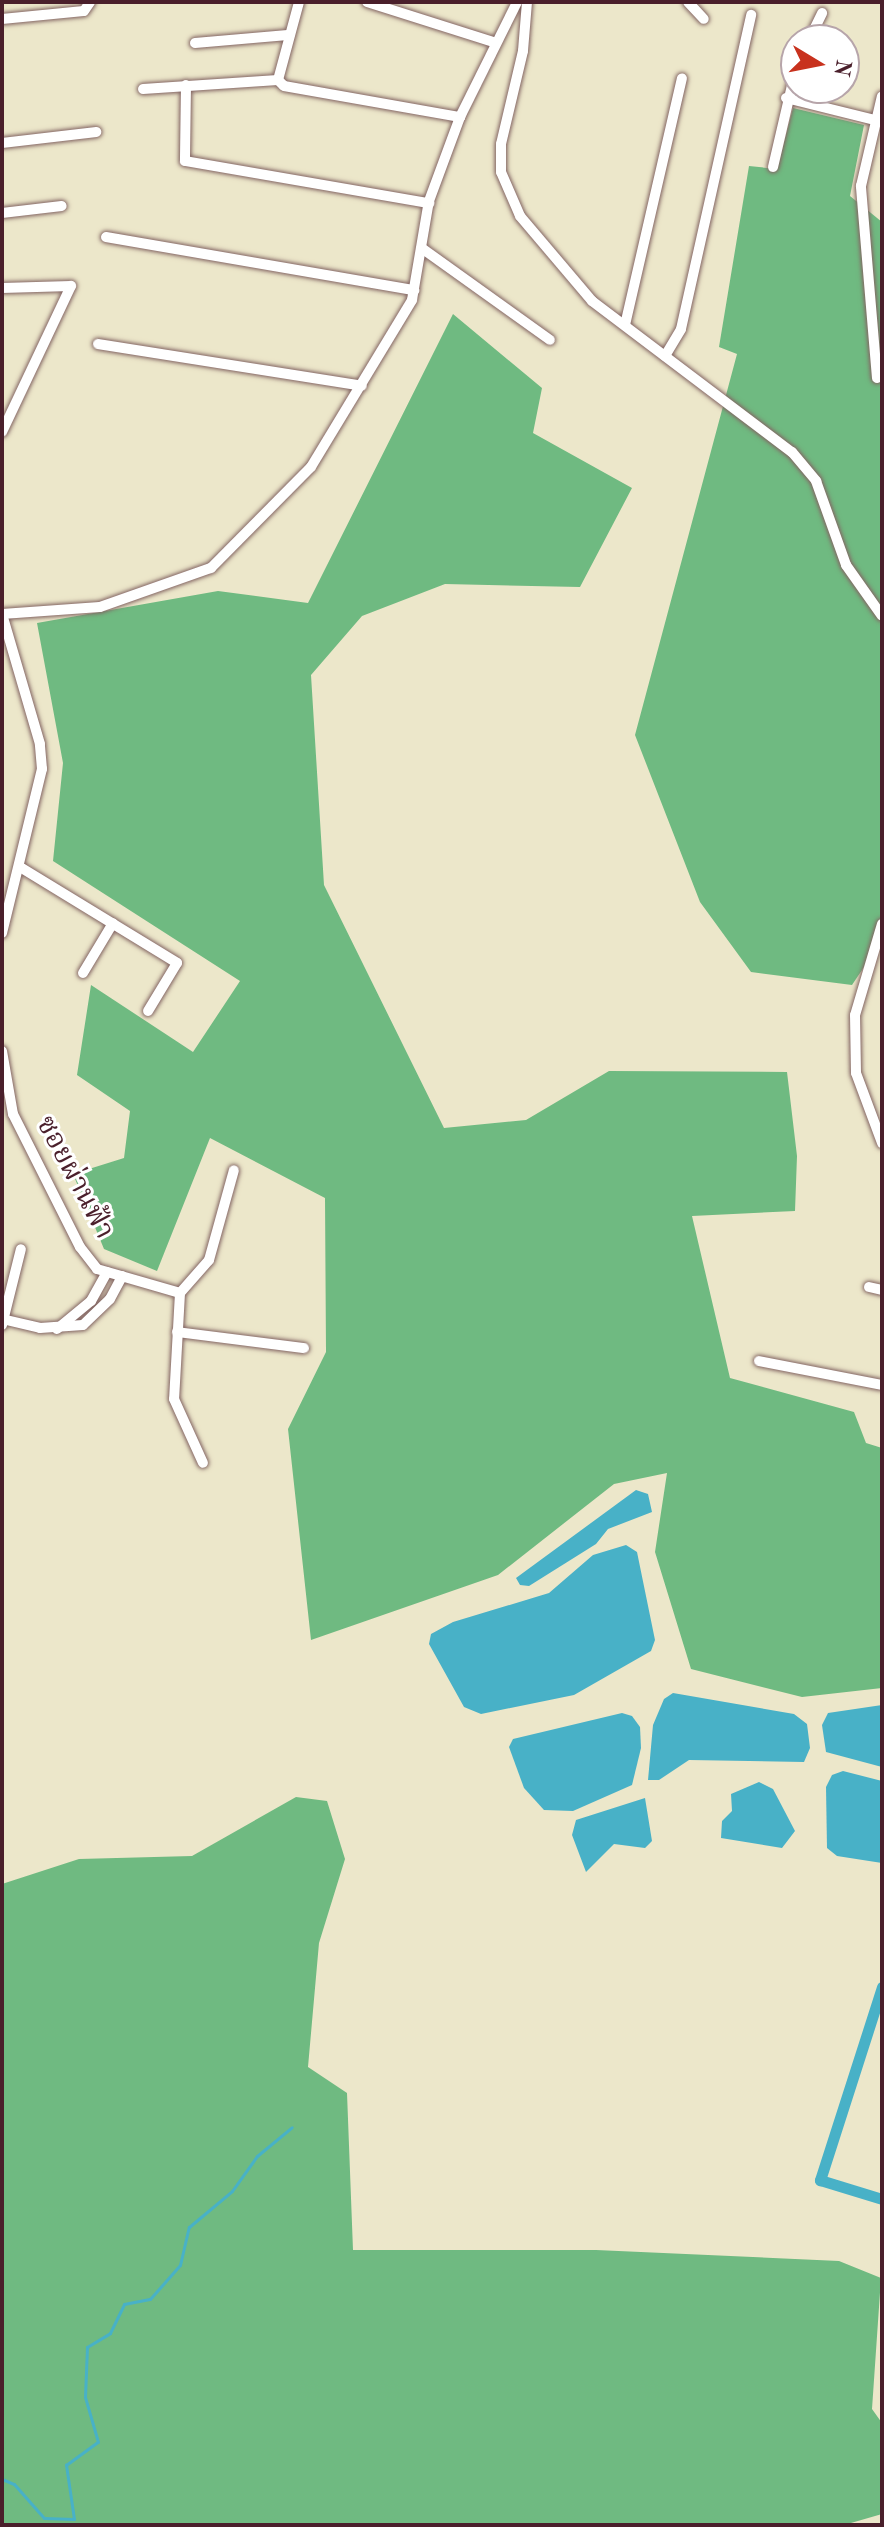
<!DOCTYPE html>
<meta charset="utf-8">
<style>
body{margin:0}
#map{position:relative;width:884px;height:2527px;overflow:hidden;background:#ece7ca;font-family:"Old Standard TT","Noto Serif Thai",serif}
div>[style]{position:absolute}
[style*='--x']{left:calc(var(--x)*1px);top:calc(var(--y)*1px);width:calc(var(--w)*1px);rotate:calc(var(--a)*1deg)}
.forest>*{inset:0;background:#6fba81}
.water>*{inset:0;background:#48b1c7}
.stream>*{height:3px;margin:-1.5px;padding:0 1.5px;transform-origin:1.5px;border-radius:1.5px;background:#48b1c7}
.canal>*{height:11px;margin:-5.5px;padding:0 5.5px;transform-origin:5.5px;border-radius:5.5px;background:#48b1c7}
.roads{filter:drop-shadow(0 0 2px #836563) drop-shadow(0 0 2px #836563)}
.minor>*{height:10px;margin:-5px;padding:0 5px;transform-origin:5px;border-radius:5px;background:#fff}
span{translate:-50% -50%;white-space:nowrap;text-align:center;line-height:1.15;-webkit-text-stroke:6px #fff;paint-order:stroke}
.street-label{font-size:28px;color:#4a1f2b}
.frame{position:absolute;inset:0;border:4px solid #4a1f2b;pointer-events:none}
.north{position:absolute;left:780px;top:24px;width:80px;height:80px;box-sizing:border-box;background:#fff;border:2px solid #b7a5aa;border-radius:50%;rotate:100deg;font-size:22px;font-weight:700;line-height:32px;text-align:center;color:#4a1f2b}
.north::after{content:'';display:block;margin:auto;width:28px;height:36px;background:#c8321e;clip-path:polygon(50% 0,100% 100%,50% 72%,0 100%)}
</style>
<div id="map">
<div class="forest">
<i style="clip-path:polygon(793px 108px,864px 125px,850px 196px,882px 222px,882px 940px,852px 985px,751px 972px,700px 902px,635px 735px,737px 354px,719px 347px,749px 166px,777px 169px)"></i>
<i style="clip-path:polygon(453px 314px,542px 388px,533px 433px,632px 488px,580px 587px,445px 584px,362px 616px,311px 675px,324px 885px,444px 1128px,526px 1120px,609px 1071px,787px 1072px,797px 1156px,795px 1211px,692px 1216px,730px 1378px,854px 1412px,866px 1443px,882px 1448px,882px 1688px,802px 1697px,691px 1669px,655px 1552px,667px 1473px,614px 1484px,498px 1575px,311px 1640px,288px 1429px,326px 1352px,325px 1198px,210px 1138px,157px 1271px,104px 1249px,73px 1174px,124px 1158px,130px 1111px,77px 1075px,91px 985px,193px 1052px,240px 981px,53px 861px,63px 763px,37px 623px,218px 591px,308px 603px)"></i>
<i style="clip-path:polygon(296px 1797px,327px 1801px,345px 1859px,319px 1943px,308px 2067px,347px 2093px,353px 2250px,596px 2250px,839px 2261px,881px 2278px,872px 2409px,882px 2423px,882px 2514px,844px 2525px,2px 2525px,2px 1884px,79px 1859px,192px 1856px)"></i>
</div>
<div class="water">
<i style="clip-path:polygon(636px 1490px,648px 1494px,652px 1512px,608px 1529px,596px 1544px,529px 1586px,520px 1585px,516px 1578px)"></i>
<i style="clip-path:polygon(626px 1545px,637px 1552px,655px 1640px,651px 1651px,574px 1695px,481px 1714px,464px 1707px,429px 1644px,431px 1634px,453px 1622px,549px 1593px,593px 1555px)"></i>
<i style="clip-path:polygon(673px 1693px,794px 1714px,807px 1724px,810px 1748px,804px 1762px,689px 1760px,659px 1780px,648px 1780px,653px 1725px,664px 1699px)"></i>
<i style="clip-path:polygon(882px 1705px,882px 1767px,826px 1752px,822px 1725px,828px 1713px)"></i>
<i style="clip-path:polygon(622px 1713px,632px 1716px,640px 1727px,641px 1748px,632px 1785px,573px 1811px,544px 1810px,524px 1788px,509px 1747px,513px 1739px)"></i>
<i style="clip-path:polygon(843px 1771px,882px 1781px,882px 1863px,837px 1856px,827px 1848px,826px 1787px,832px 1775px)"></i>
<i style="clip-path:polygon(759px 1782px,773px 1789px,795px 1831px,782px 1848px,721px 1838px,722px 1821px,732px 1811px,731px 1794px)"></i>
<i style="clip-path:polygon(645px 1798px,652px 1841px,645px 1848px,614px 1844px,586px 1872px,572px 1835px,576px 1820px)"></i>
</div>
<div class="stream">
<i style="--x:2;--y:2479;--w:13;--a:23"></i>
<i style="--x:14;--y:2484;--w:45;--a:48.6"></i>
<i style="--x:44;--y:2518;--w:30;--a:2"></i>
<i style="--x:74;--y:2519;--w:55;--a:-98.4"></i>
<i style="--x:66;--y:2465;--w:39;--a:-36"></i>
<i style="--x:98;--y:2442;--w:47;--a:-106.1"></i>
<i style="--x:85;--y:2397;--w:50;--a:-87.7"></i>
<i style="--x:87;--y:2347;--w:27;--a:-31"></i>
<i style="--x:110;--y:2333;--w:32;--a:-64"></i>
<i style="--x:124;--y:2304;--w:26;--a:-11"></i>
<i style="--x:150;--y:2299;--w:45;--a:-48.6"></i>
<i style="--x:180;--y:2265;--w:39;--a:-77"></i>
<i style="--x:189;--y:2227;--w:56;--a:-39.9"></i>
<i style="--x:232;--y:2191;--w:43;--a:-54.5"></i>
<i style="--x:257;--y:2156;--w:45;--a:-39.6"></i>
</div>
<div class="canal">
<i style="--x:882;--y:1987;--w:203;--a:107.8"></i>
<i style="--x:820;--y:2180;--w:65;--a:17"></i>
</div>
<div class="roads">
<div class="minor">
<i style="--x:367;--y:2;--w:135;--a:17.6"></i>
<i style="--x:527;--y:2;--w:49;--a:94.7"></i>
<i style="--x:523;--y:51;--w:96;--a:103.3"></i>
<i style="--x:501;--y:144;--w:28;--a:90"></i>
<i style="--x:501;--y:172;--w:48;--a:66.6"></i>
<i style="--x:520;--y:216;--w:111;--a:49.7"></i>
<i style="--x:592;--y:301;--w:251;--a:37.1"></i>
<i style="--x:792;--y:452;--w:38;--a:50"></i>
<i style="--x:816;--y:481;--w:89;--a:70.3"></i>
<i style="--x:846;--y:565;--w:62;--a:54.8"></i>
<i style="--x:688;--y:2;--w:23;--a:47"></i>
<i style="--x:2;--y:19;--w:82;--a:-5.6"></i>
<i style="--x:84;--y:11;--w:11;--a:-56"></i>
<i style="--x:809;--y:40;--w:30;--a:-64"></i>
<i style="--x:195;--y:43;--w:93;--a:-4.9"></i>
<i style="--x:278;--y:80;--w:81;--a:-74.9"></i>
<i style="--x:186;--y:85;--w:76;--a:90.8"></i>
<i style="--x:185;--y:161;--w:248;--a:9.8"></i>
<i style="--x:143;--y:89;--w:135;--a:-3.8"></i>
<i style="--x:278;--y:80;--w:8;--a:45"></i>
<i style="--x:284;--y:86;--w:179;--a:10"></i>
<i style="--x:786;--y:98;--w:92;--a:13.9"></i>
<i style="--x:2;--y:143;--w:95;--a:-6.7"></i>
<i style="--x:773;--y:167;--w:102;--a:-76.9"></i>
<i style="--x:2;--y:213;--w:60;--a:-6.7"></i>
<i style="--x:106;--y:237;--w:313;--a:9.8"></i>
<i style="--x:423;--y:249;--w:156;--a:35.6"></i>
<i style="--x:2;--y:288;--w:69;--a:-1.7"></i>
<i style="--x:71;--y:286;--w:161;--a:115.3"></i>
<i style="--x:625;--y:325;--w:253;--a:-77"></i>
<i style="--x:98;--y:344;--w:267;--a:9"></i>
<i style="--x:665;--y:356;--w:31;--a:-59"></i>
<i style="--x:681;--y:329;--w:322;--a:-77.4"></i>
<i style="--x:877;--y:378;--w:193;--a:-94.8"></i>
<i style="--x:861;--y:186;--w:92;--a:-76.9"></i>
<i style="--x:20;--y:867;--w:184;--a:31.4"></i>
<i style="--x:177;--y:963;--w:56;--a:121.1"></i>
<i style="--x:882;--y:924;--w:95;--a:106.5"></i>
<i style="--x:855;--y:1015;--w:58;--a:89"></i>
<i style="--x:856;--y:1073;--w:75;--a:69.6"></i>
<i style="--x:2;--y:933;--w:169;--a:-76.3"></i>
<i style="--x:42;--y:769;--w:25;--a:-95"></i>
<i style="--x:40;--y:744;--w:135;--a:-106.3"></i>
<i style="--x:2;--y:614;--w:98;--a:-4.1"></i>
<i style="--x:100;--y:607;--w:118;--a:-19.4"></i>
<i style="--x:211;--y:568;--w:142;--a:-45.3"></i>
<i style="--x:311;--y:467;--w:195;--a:-58.8"></i>
<i style="--x:412;--y:300;--w:100;--a:-80.3"></i>
<i style="--x:429;--y:201;--w:90;--a:-69.7"></i>
<i style="--x:460;--y:117;--w:128;--a:-63.6"></i>
<i style="--x:83;--y:973;--w:58;--a:-59"></i>
<i style="--x:2;--y:1051;--w:64;--a:80.1"></i>
<i style="--x:13;--y:1114;--w:149;--a:63.3"></i>
<i style="--x:80;--y:1247;--w:28;--a:52"></i>
<i style="--x:97;--y:1269;--w:86;--a:16.1"></i>
<i style="--x:869;--y:1287;--w:13;--a:13"></i>
<i style="--x:180;--y:1293;--w:106;--a:93.2"></i>
<i style="--x:174;--y:1399;--w:70;--a:65.6"></i>
<i style="--x:180;--y:1293;--w:44;--a:-48.7"></i>
<i style="--x:209;--y:1260;--w:93;--a:-74.5"></i>
<i style="--x:2;--y:1319;--w:39;--a:13"></i>
<i style="--x:40;--y:1328;--w:43;--a:-4"></i>
<i style="--x:83;--y:1325;--w:37;--a:-44"></i>
<i style="--x:110;--y:1299;--w:26;--a:-62"></i>
<i style="--x:2;--y:1325;--w:78;--a:-76"></i>
<i style="--x:57;--y:1329;--w:44;--a:-39.5"></i>
<i style="--x:91;--y:1301;--w:33;--a:-61"></i>
<i style="--x:177;--y:1332;--w:128;--a:7.2"></i>
<i style="--x:759;--y:1361;--w:125;--a:11"></i>
</div>
</div>
<div class="street-label">
<span style="left:74px;top:1178px;rotate:62deg">ซอยผ่านฟ้า</span>
</div>
<div class="frame"></div>
<div class="north">N</div>
</div>
